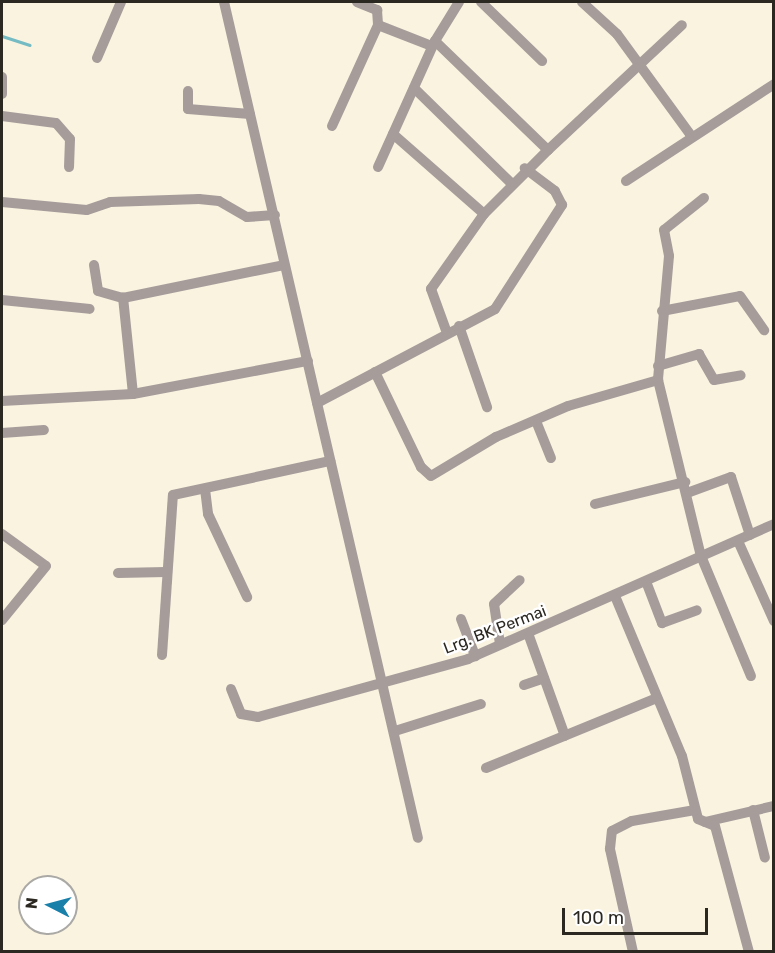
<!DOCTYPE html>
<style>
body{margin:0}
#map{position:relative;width:775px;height:953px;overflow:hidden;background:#faf3e0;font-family:Rubik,sans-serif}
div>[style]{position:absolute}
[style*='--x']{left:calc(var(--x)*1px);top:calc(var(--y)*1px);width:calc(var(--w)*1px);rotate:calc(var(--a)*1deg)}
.stream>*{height:3px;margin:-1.5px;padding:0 1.5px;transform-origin:1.5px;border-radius:1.5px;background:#75bbc3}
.street>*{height:10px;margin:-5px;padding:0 5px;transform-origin:5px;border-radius:5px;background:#a69d9b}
span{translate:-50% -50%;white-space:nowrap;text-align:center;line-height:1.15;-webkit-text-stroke:5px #fff;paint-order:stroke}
.street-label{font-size:16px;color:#2b2821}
.frame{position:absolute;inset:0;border:3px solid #2b2821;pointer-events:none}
.north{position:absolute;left:18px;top:875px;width:60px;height:60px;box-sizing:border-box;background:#fff;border:2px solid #aaa9a6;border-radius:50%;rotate:276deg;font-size:16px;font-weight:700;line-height:24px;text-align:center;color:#2b2821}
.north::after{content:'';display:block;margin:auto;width:21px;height:27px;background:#1980aa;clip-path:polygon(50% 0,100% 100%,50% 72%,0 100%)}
.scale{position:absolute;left:562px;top:908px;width:146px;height:27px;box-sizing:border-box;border:3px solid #2b2821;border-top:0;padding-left:8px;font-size:18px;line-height:21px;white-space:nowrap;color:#2b2821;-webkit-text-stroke:4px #fff;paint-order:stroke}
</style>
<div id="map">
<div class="stream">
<i style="--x:2;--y:36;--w:29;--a:18"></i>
</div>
<div class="street">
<i style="--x:224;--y:2;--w:858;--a:76.94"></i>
<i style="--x:357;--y:2;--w:22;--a:22"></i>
<i style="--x:377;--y:10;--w:15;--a:86"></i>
<i style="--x:378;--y:25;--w:58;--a:21.3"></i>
<i style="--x:481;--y:2;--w:85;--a:44"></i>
<i style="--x:582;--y:2;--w:47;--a:42.4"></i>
<i style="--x:617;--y:34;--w:127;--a:53.9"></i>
<i style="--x:435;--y:41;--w:157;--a:44"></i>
<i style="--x:548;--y:150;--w:183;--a:-43"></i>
<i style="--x:97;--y:58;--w:61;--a:-66.8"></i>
<i style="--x:2;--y:77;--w:17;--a:90"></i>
<i style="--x:414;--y:88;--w:136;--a:44.4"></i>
<i style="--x:188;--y:91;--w:18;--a:90"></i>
<i style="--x:188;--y:109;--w:62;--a:4.6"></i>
<i style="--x:2;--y:116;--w:54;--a:7.4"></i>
<i style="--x:56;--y:123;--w:21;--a:49"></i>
<i style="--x:70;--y:139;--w:28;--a:92"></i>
<i style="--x:332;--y:126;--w:111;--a:-65.5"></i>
<i style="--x:393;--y:134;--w:121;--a:41.3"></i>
<i style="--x:378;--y:167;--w:138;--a:-65.7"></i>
<i style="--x:435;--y:41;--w:46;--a:-58.4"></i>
<i style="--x:626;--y:181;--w:177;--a:-33.2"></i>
<i style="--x:704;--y:198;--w:51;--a:141.3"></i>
<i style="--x:664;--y:230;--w:26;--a:79"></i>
<i style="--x:669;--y:256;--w:124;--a:95.1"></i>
<i style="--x:658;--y:380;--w:181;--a:76.3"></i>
<i style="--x:701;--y:556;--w:130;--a:67.4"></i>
<i style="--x:2;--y:202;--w:85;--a:5.4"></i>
<i style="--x:87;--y:210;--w:24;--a:-19"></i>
<i style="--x:110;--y:202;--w:89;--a:-1.9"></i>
<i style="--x:199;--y:199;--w:20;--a:6"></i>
<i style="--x:219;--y:201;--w:32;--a:30"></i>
<i style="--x:247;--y:217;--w:28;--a:-4"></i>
<i style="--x:94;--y:265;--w:26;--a:81"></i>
<i style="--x:98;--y:291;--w:26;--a:16"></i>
<i style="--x:2;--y:300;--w:88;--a:5.8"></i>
<i style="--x:662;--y:311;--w:79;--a:-10.9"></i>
<i style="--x:740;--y:296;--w:42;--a:54.8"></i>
<i style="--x:459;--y:326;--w:86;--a:70.9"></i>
<i style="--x:447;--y:333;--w:47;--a:-110"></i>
<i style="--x:431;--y:289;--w:92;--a:-54.8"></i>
<i style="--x:484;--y:214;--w:91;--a:-45"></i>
<i style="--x:658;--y:366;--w:43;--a:-16.3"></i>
<i style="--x:699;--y:354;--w:30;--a:60"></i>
<i style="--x:714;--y:380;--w:27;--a:-10"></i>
<i style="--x:375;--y:372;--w:106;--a:64.2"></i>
<i style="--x:421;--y:467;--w:13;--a:42"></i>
<i style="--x:431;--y:476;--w:76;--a:-31"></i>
<i style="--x:496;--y:437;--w:78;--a:-23.3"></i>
<i style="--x:568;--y:406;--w:94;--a:-16.1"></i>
<i style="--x:133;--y:394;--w:97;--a:-95.9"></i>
<i style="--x:123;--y:298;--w:164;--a:-11.6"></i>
<i style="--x:2;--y:401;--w:131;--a:-3.1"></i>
<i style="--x:133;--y:394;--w:178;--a:-10.7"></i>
<i style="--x:317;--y:403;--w:201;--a:-27.8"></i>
<i style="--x:495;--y:309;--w:124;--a:-57.2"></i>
<i style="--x:562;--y:205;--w:16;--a:-117"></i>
<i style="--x:555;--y:191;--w:38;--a:-143"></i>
<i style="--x:536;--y:421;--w:40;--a:68"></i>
<i style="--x:2;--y:433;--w:42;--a:-4.1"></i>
<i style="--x:205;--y:489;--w:25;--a:83"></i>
<i style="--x:208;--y:514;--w:92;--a:64.8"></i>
<i style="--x:687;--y:493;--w:47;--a:-20"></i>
<i style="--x:731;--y:477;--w:61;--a:71.9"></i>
<i style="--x:595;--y:504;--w:93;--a:-13.7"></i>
<i style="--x:2;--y:534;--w:54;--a:36"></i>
<i style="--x:46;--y:566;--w:70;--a:129.2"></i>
<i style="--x:738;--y:541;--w:88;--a:65.8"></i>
<i style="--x:118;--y:573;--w:48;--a:-1.2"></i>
<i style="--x:647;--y:584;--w:42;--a:69"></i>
<i style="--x:662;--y:623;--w:37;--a:-20"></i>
<i style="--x:615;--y:596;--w:173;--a:67.3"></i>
<i style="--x:682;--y:756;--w:65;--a:75.7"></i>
<i style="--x:698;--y:819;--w:18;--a:22"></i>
<i style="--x:715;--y:826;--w:131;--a:74.9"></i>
<i style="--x:461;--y:619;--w:40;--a:69"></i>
<i style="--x:529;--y:636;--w:106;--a:70.2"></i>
<i style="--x:500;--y:644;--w:40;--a:-98.5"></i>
<i style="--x:494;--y:604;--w:35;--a:-43"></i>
<i style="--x:162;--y:655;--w:160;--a:-86.1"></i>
<i style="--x:173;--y:495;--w:161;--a:-12.2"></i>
<i style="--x:524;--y:685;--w:21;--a:-19"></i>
<i style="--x:231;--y:689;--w:27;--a:68"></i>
<i style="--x:241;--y:714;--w:17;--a:10"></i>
<i style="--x:258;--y:717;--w:218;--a:-15.4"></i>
<i style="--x:468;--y:659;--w:334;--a:-23.8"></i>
<i style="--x:395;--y:731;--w:90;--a:-17.4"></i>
<i style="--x:486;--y:768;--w:185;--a:-22.3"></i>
<i style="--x:753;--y:810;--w:49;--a:76"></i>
<i style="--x:705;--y:822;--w:71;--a:-13.1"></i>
<i style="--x:633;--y:952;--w:106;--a:-102.6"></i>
<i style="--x:610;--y:849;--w:18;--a:-84"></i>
<i style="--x:612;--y:831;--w:22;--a:-27"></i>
<i style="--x:632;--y:821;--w:64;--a:-9.9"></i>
</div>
<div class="street-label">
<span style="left:495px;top:630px;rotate:-21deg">Lrg. BK Permai</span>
</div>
<div class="frame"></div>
<div class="north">N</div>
<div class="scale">100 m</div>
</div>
